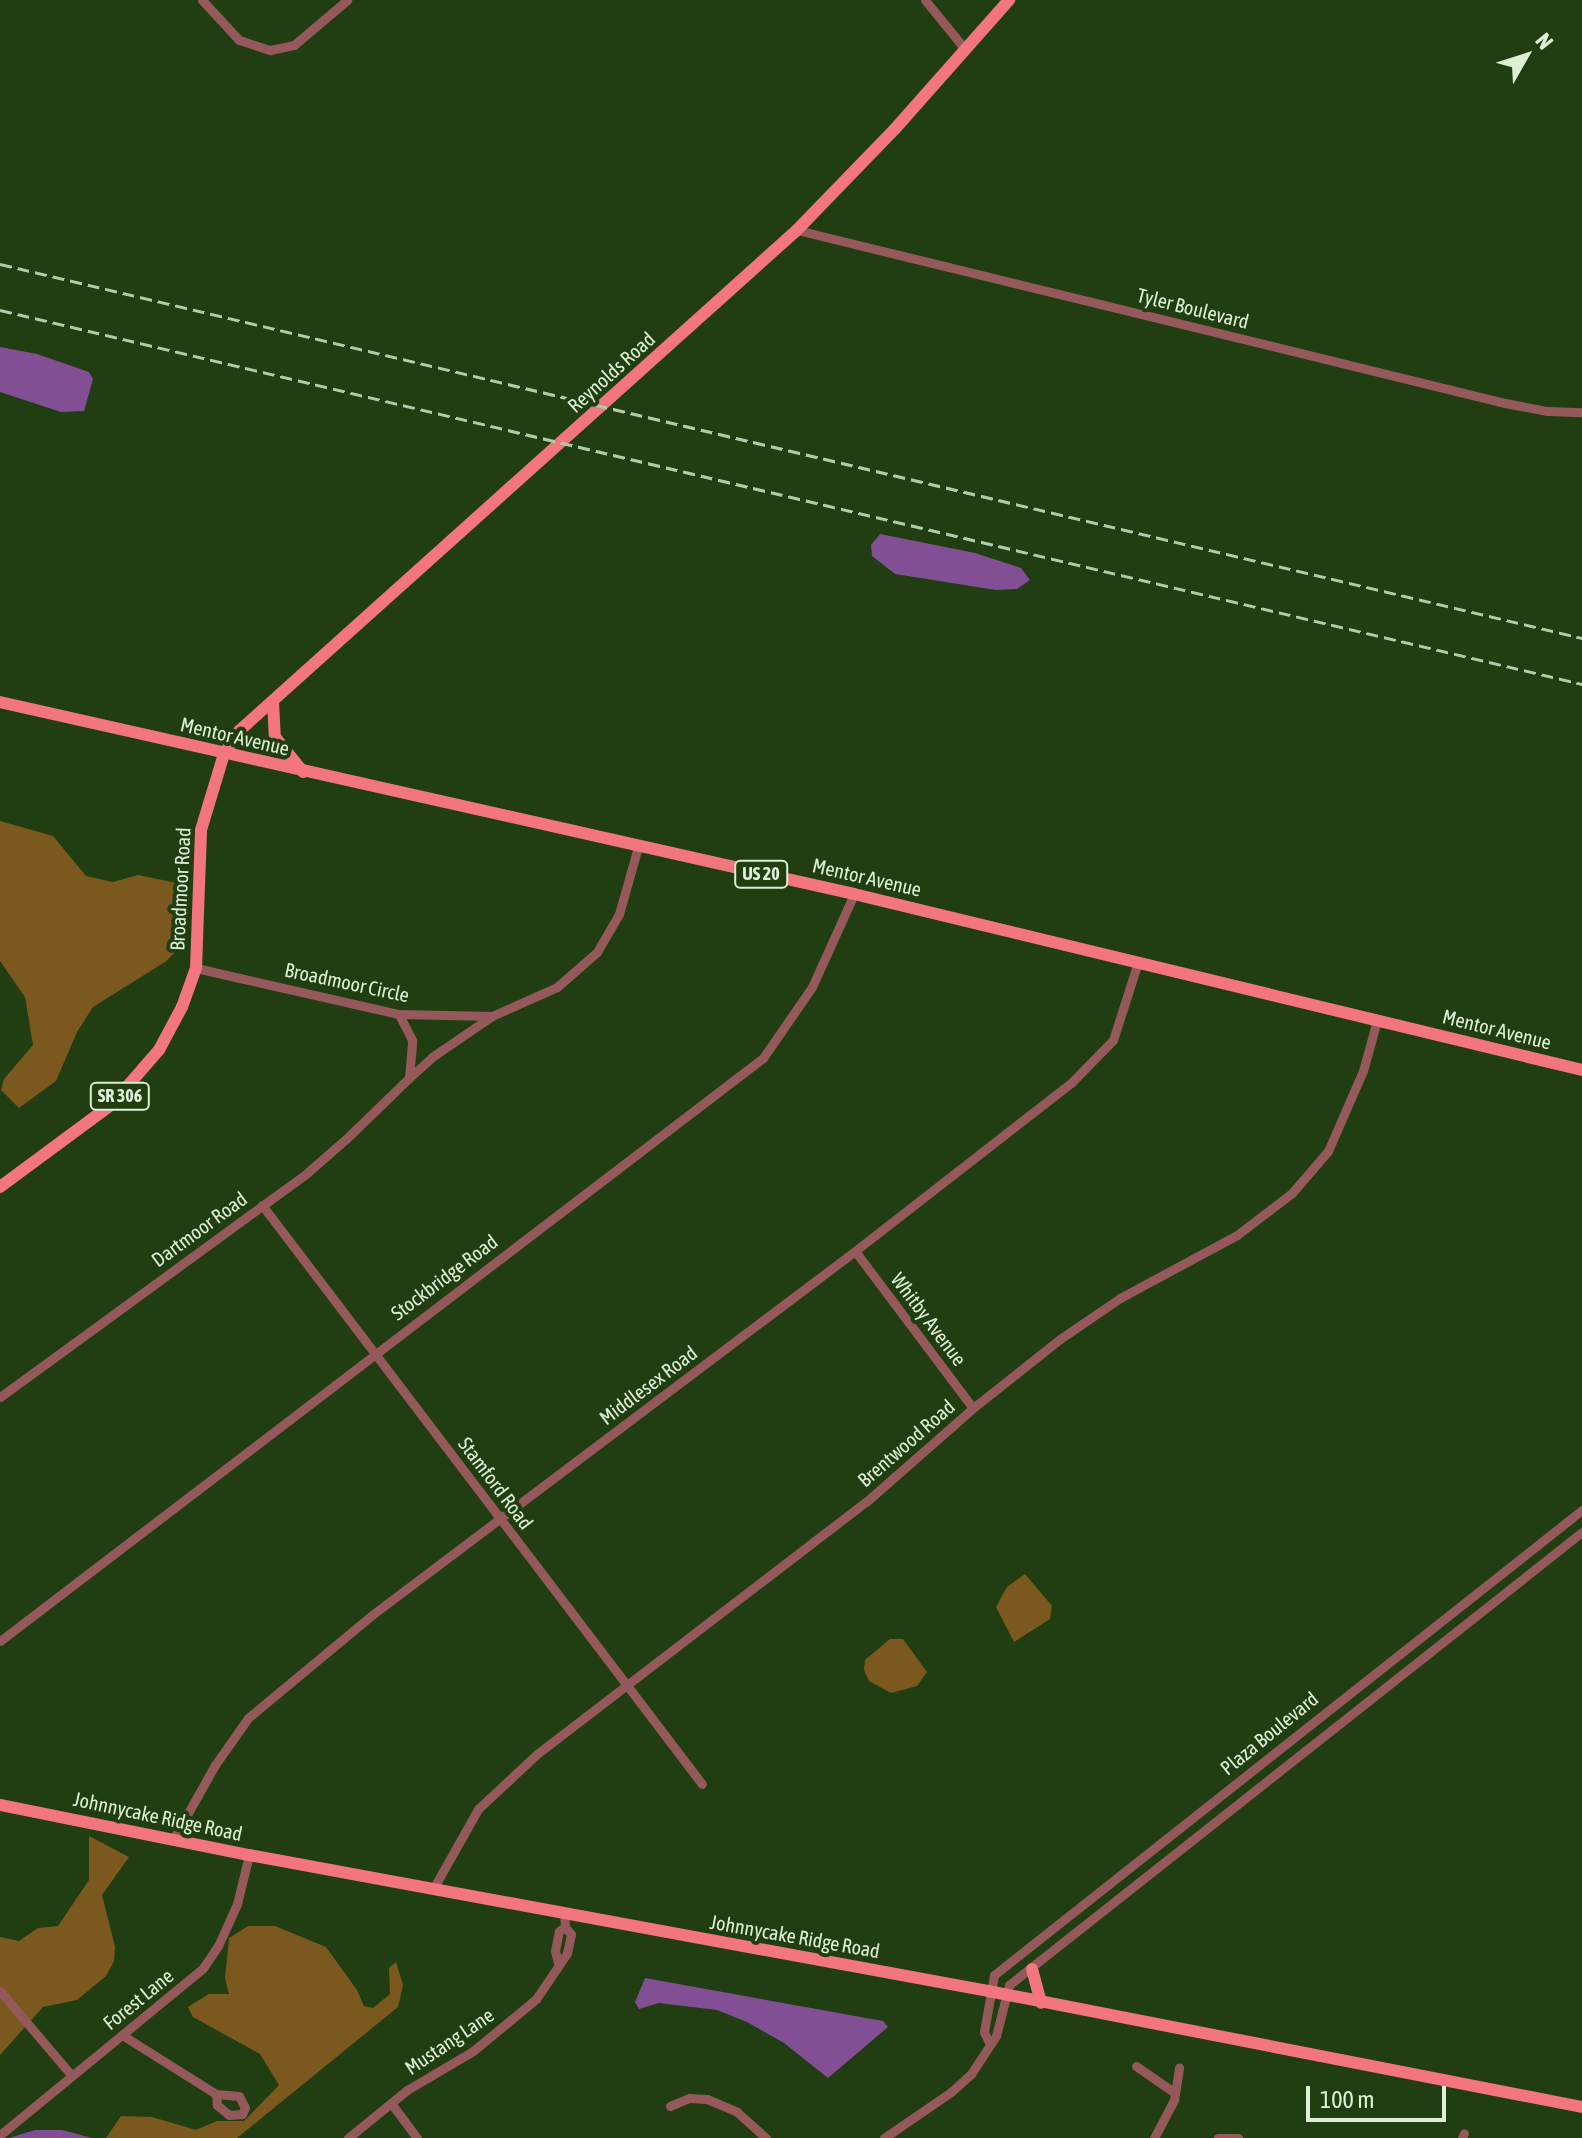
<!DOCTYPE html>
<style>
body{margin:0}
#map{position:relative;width:1582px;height:2138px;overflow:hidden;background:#203e12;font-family:"Asap Condensed",sans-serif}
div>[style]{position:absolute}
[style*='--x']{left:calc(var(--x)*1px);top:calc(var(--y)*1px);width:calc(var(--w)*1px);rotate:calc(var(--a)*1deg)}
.green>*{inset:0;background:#7b581d}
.water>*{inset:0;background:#824f94}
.minor>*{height:9px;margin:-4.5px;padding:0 4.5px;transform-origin:4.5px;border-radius:4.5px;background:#95585b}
.major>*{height:12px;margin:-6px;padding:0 6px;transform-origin:6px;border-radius:6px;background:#f2757f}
.rail>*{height:3px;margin-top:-1.5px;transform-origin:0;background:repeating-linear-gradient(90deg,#b4c9ab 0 12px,transparent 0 18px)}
span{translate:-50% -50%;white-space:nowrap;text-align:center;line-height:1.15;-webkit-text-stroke:8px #203e12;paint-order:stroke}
.shield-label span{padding:2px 6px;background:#203e12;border:2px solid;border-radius:6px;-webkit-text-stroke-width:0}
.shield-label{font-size:18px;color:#ddf0d6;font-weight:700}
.street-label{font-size:20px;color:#ddf0d6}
.north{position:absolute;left:1486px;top:16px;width:80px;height:80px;-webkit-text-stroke:6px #203e12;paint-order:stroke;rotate:51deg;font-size:22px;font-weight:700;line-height:32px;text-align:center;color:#ddf0d6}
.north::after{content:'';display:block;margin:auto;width:28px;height:36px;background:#ddf0d6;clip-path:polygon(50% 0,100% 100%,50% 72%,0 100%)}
.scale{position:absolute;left:1306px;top:2086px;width:140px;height:36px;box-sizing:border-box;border:4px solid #ddf0d6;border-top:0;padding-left:10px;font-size:24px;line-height:28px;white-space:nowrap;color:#ddf0d6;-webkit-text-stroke:6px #203e12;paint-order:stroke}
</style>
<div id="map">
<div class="green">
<i style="clip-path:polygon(0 821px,53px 836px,86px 876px,113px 882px,138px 875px,177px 883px,188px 929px,179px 949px,165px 962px,93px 1007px,77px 1032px,56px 1081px,19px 1108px,1px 1090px,4px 1079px,33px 1045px,25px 997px,0 961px)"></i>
<i style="clip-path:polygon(1025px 1574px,1052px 1606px,1050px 1619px,1014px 1642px,996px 1607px,1007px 1587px)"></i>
<i style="clip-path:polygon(890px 1639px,903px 1639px,927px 1672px,917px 1686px,891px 1693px,869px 1681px,864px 1670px,865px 1660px)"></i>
<i style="clip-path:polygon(89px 1836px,129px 1857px,102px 1895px,115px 1947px,114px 1961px,106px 1976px,77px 2000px,43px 2007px,0 2055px,0 1937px,19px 1941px,38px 1928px,58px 1926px,89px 1880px)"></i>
<i style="clip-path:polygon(248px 1926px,275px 1926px,326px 1947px,357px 1990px,364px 2006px,373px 2008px,390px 1994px,389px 1968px,396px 1962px,403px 1985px,398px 2007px,237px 2138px,106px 2138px,121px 2116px,152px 2117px,196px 2130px,217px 2121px,244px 2121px,279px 2085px,260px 2054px,193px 2017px,188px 2007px,209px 1994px,229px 1994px,225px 1978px,229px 1938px)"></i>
</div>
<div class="water">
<i style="clip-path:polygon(0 347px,37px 354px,89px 372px,93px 379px,84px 411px,61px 412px,0 392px)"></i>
<i style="clip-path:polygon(880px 534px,975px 553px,1021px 568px,1030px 580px,1017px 589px,996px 590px,895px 574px,872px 556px,871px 545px)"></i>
<i style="clip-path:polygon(645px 1978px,883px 2021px,888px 2027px,828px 2078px,784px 2043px,747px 2022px,717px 2010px,659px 2003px,639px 2009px,635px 2002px)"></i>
<i style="clip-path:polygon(35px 2130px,62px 2130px,92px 2138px,9px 2138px)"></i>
</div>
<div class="minor">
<i style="--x:202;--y:0;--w:54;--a:47.2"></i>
<i style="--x:239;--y:40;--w:33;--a:18"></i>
<i style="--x:270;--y:50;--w:25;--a:-12"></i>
<i style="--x:294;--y:45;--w:70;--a:-40.3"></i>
<i style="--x:925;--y:0;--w:63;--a:50.8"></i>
<i style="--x:797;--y:230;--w:729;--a:13.73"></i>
<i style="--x:1505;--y:403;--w:43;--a:10.8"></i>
<i style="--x:1547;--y:411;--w:35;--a:2"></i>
<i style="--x:196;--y:968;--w:208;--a:12.8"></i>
<i style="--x:399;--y:1014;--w:93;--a:1.2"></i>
<i style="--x:409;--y:1078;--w:31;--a:-42"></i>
<i style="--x:432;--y:1057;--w:73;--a:-34.3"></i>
<i style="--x:492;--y:1016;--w:71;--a:-24"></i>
<i style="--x:557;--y:987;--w:53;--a:-41.2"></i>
<i style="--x:597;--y:952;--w:44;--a:-59.9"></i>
<i style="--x:619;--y:914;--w:70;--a:-74.2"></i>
<i style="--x:262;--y:1205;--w:727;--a:52.77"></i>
<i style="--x:855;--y:1251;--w:196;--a:53.1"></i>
<i style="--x:0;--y:1397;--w:381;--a:-36.1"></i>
<i style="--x:308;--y:1172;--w:50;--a:-41"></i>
<i style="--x:346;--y:1139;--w:88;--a:-44.1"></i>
<i style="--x:409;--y:1078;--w:38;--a:-85"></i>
<i style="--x:412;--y:1040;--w:29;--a:-117"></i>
<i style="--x:0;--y:1641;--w:960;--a:-37.38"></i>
<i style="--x:763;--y:1058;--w:86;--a:-55.4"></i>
<i style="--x:812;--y:987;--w:102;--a:-65.7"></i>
<i style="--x:174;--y:1838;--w:84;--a:-60.7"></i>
<i style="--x:215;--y:1765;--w:57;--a:-54.9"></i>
<i style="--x:248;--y:1718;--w:161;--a:-39.7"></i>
<i style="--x:372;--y:1615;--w:605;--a:-37"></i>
<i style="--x:855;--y:1251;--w:274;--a:-37.9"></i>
<i style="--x:1071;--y:1083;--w:60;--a:-45.7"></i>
<i style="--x:1113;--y:1040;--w:82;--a:-72.2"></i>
<i style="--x:433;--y:1889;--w:92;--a:-60.6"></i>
<i style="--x:478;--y:1809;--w:81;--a:-43"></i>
<i style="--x:537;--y:1754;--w:414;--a:-37.5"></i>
<i style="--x:866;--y:1502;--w:142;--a:-41.3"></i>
<i style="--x:973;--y:1408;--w:111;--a:-38.4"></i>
<i style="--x:1060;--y:1339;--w:73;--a:-34.3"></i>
<i style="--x:1120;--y:1298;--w:133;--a:-28.3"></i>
<i style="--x:1237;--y:1235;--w:69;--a:-37.4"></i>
<i style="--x:1292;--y:1193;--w:55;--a:-49.4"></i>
<i style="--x:1328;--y:1151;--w:87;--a:-66.4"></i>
<i style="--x:1363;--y:1071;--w:53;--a:-74.6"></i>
<i style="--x:558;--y:1963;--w:12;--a:-104"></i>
<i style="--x:555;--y:1951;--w:20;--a:-79"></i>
<i style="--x:559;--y:1931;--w:7;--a:-34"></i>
<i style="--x:0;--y:1991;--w:111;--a:49.7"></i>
<i style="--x:122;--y:2035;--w:111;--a:32.1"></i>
<i style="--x:216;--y:2094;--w:23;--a:5"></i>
<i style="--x:239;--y:2096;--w:13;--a:63"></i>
<i style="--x:245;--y:2108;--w:7;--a:117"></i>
<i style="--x:242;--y:2114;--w:13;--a:176"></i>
<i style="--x:229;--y:2115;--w:16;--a:-140"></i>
<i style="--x:217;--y:2105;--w:11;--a:-95"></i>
<i style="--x:989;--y:2042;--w:11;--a:-117"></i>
<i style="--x:984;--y:2032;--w:58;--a:-80"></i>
<i style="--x:994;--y:1975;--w:750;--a:-38.34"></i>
<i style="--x:1136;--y:2066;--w:47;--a:34.7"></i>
<i style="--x:391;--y:2103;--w:44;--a:53.4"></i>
<i style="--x:670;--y:2106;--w:21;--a:-23"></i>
<i style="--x:689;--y:2098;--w:18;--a:3"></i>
<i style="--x:707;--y:2099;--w:33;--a:23"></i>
<i style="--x:737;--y:2112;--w:39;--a:42"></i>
<i style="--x:0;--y:2135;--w:263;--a:-39.4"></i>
<i style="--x:203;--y:1968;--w:27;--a:-56"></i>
<i style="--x:218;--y:1946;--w:46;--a:-65.7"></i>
<i style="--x:237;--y:1904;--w:50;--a:-76.2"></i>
<i style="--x:348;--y:2138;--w:76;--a:-39.1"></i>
<i style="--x:407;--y:2090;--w:77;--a:-30.6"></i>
<i style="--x:473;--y:2051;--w:82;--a:-39.5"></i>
<i style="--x:536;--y:1999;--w:55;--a:-56"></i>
<i style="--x:567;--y:1953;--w:19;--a:-78"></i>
<i style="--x:571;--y:1934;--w:9;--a:-131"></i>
<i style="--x:565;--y:1927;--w:13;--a:-94"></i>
<i style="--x:884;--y:2138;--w:81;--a:-34.5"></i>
<i style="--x:951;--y:2092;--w:27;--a:-42"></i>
<i style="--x:971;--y:2074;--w:45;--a:-56.7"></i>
<i style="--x:996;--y:2036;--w:53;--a:-75.7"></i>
<i style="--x:1009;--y:1985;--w:730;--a:-38.33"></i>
<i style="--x:1154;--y:2138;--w:43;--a:-62.2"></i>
<i style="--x:1174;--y:2100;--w:33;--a:-81"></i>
<i style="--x:1218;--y:2138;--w:20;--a:0"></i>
<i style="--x:1462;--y:2138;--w:5;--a:-68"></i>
</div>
<div class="major">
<i style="--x:0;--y:702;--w:875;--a:12.67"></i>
<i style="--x:854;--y:894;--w:749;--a:13.59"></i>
<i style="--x:273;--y:702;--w:35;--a:87"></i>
<i style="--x:275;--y:737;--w:45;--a:51.3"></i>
<i style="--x:0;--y:1187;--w:139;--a:-36.5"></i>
<i style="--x:112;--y:1104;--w:72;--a:-49"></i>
<i style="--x:159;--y:1050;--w:49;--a:-61.9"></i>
<i style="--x:182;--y:1007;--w:41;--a:-70.3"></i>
<i style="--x:196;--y:968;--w:138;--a:-87.9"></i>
<i style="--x:201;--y:830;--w:79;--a:-73.2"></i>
<i style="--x:224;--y:754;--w:27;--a:-57"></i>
<i style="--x:239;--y:731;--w:750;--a:-41.92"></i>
<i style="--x:797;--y:230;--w:139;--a:-45.9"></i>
<i style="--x:894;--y:130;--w:174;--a:-48.5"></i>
<i style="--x:0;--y:1805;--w:254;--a:11.4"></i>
<i style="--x:249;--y:1855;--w:751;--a:10.43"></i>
<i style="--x:988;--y:1991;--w:605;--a:11.05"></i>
<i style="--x:1032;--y:1969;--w:35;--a:75"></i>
</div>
<div class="rail">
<i style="--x:0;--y:264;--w:1626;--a:13.3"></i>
<i style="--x:0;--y:310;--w:1626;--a:13.3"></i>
</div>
<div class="shield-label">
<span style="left:761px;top:874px">US 20</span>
<span style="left:120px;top:1096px">SR 306</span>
</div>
<div class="street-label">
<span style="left:1193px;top:308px;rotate:14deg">Tyler Boulevard</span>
<span style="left:611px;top:372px;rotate:-42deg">Reynolds Road</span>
<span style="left:235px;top:736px;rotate:13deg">Mentor Avenue</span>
<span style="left:867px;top:877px;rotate:13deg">Mentor Avenue</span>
<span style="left:180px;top:889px;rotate:-87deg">Broadmoor Road</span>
<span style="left:347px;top:982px;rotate:12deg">Broadmoor Circle</span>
<span style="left:1497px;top:1029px;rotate:14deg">Mentor Avenue</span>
<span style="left:199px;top:1229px;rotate:-36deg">Dartmoor Road</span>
<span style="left:444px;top:1277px;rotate:-37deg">Stockbridge Road</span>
<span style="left:929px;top:1319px;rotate:53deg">Whitby Avenue</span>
<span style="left:648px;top:1385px;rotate:-37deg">Middlesex Road</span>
<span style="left:906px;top:1443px;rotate:-41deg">Brentwood Road</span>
<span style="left:496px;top:1483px;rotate:53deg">Stamford Road</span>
<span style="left:1269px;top:1733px;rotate:-39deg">Plaza Boulevard</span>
<span style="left:158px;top:1816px;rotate:12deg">Johnnycake Ridge Road</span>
<span style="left:795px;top:1936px;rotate:10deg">Johnnycake Ridge Road</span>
<span style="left:138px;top:1999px;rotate:-39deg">Forest Lane</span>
<span style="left:449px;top:2041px;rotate:-34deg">Mustang Lane</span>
</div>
<div class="north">N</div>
<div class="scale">100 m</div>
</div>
